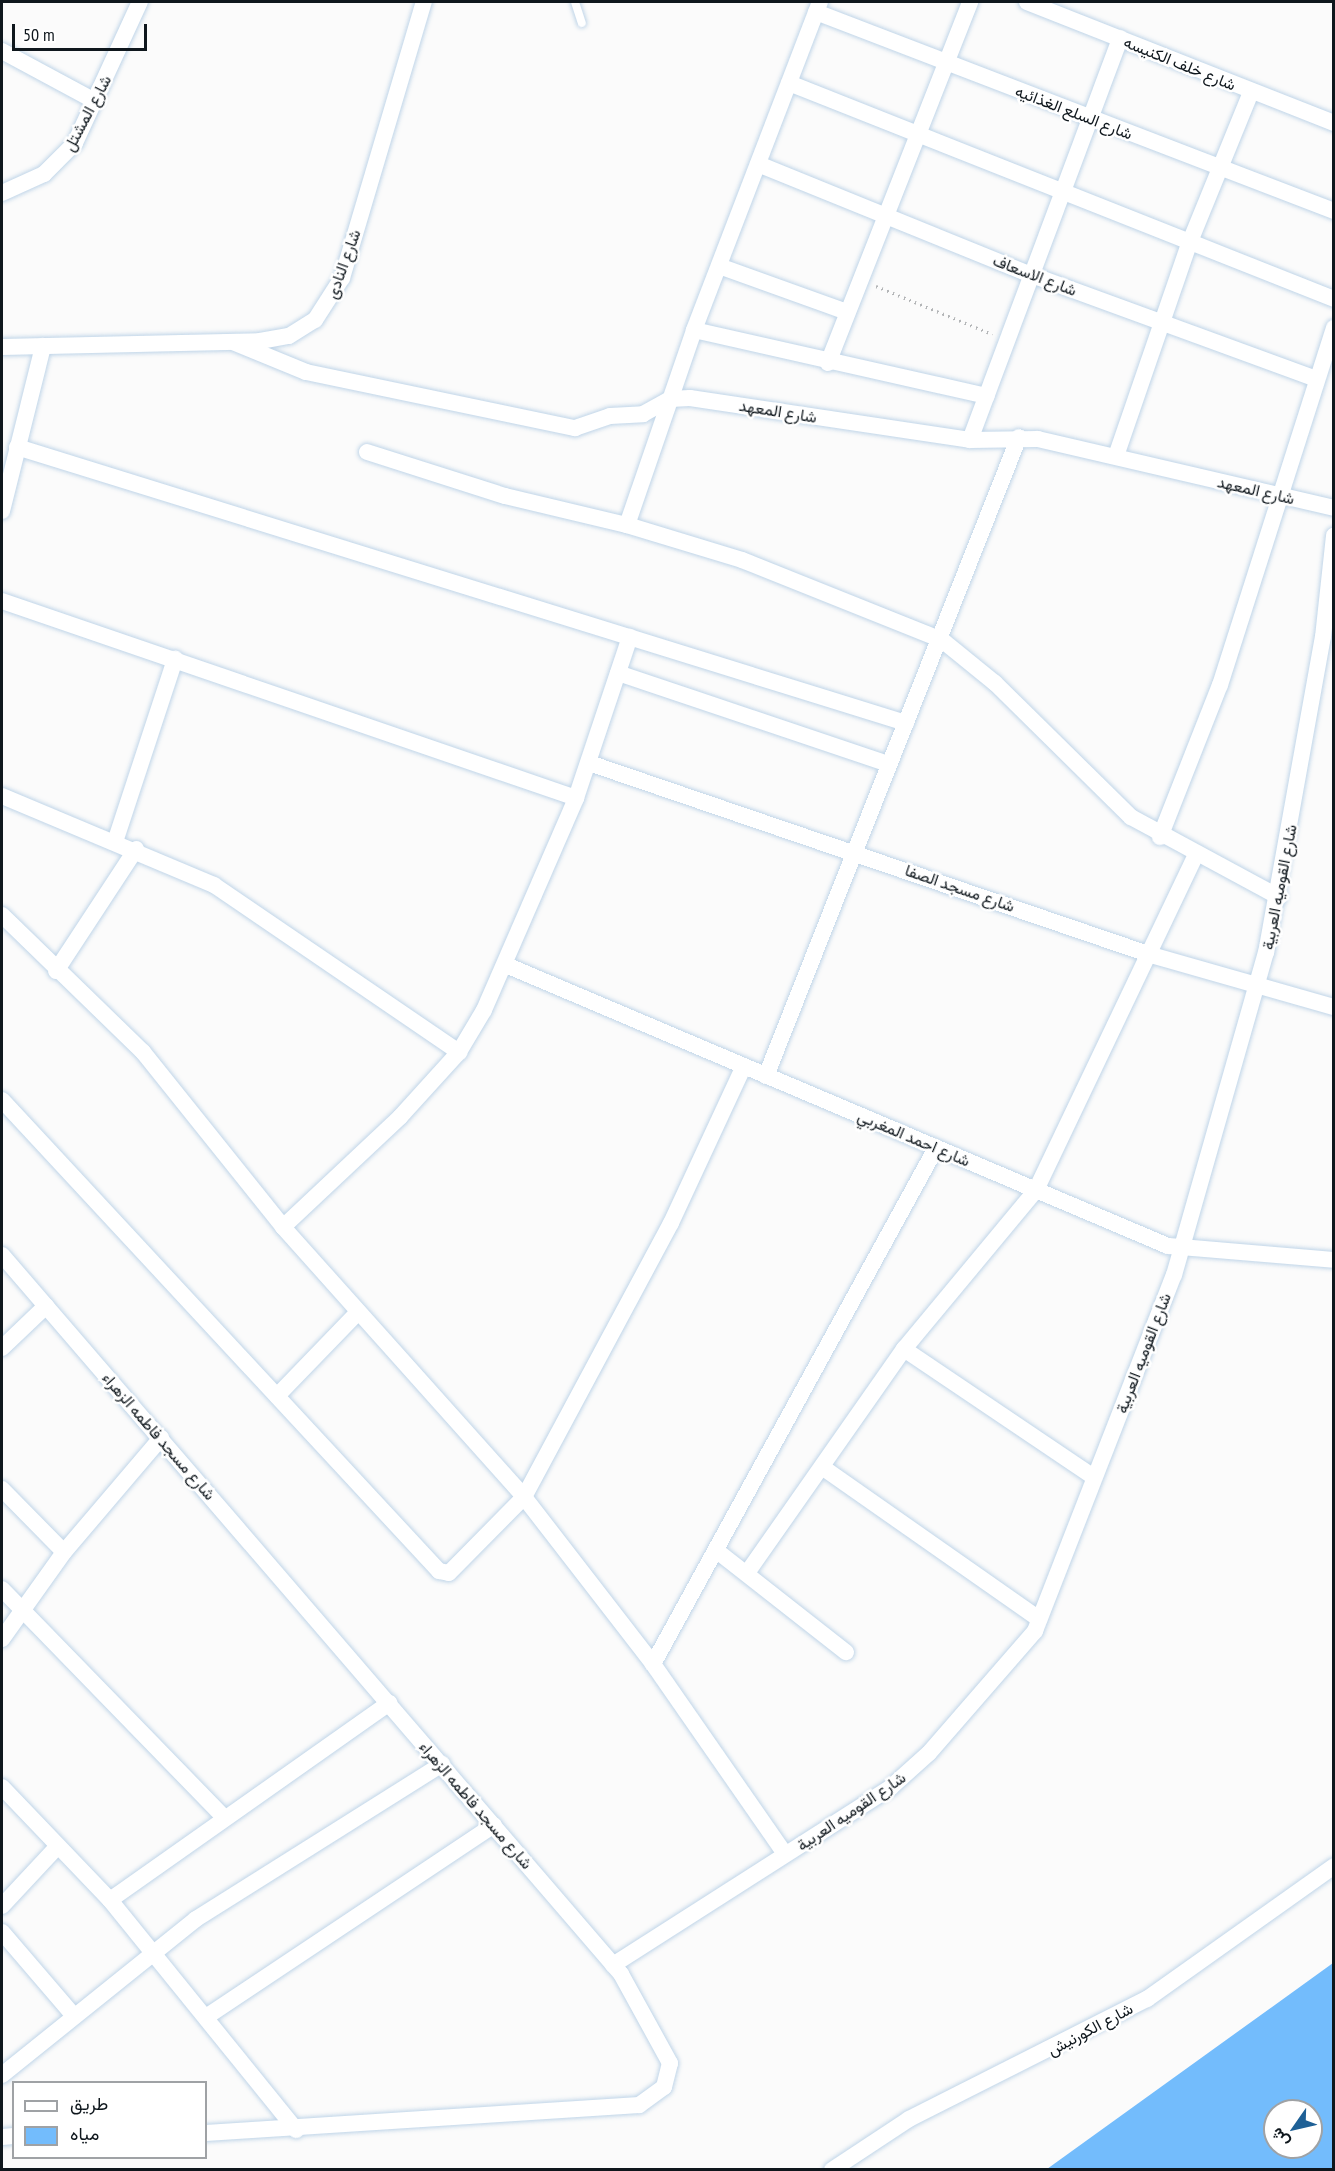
<!DOCTYPE html>
<meta charset="utf-8">
<style>
body{margin:0}
#map{position:relative;width:1335px;height:2171px;overflow:hidden;background:#fbfbfb;font-family:"PT Sans Narrow",Vazirmatn,sans-serif}
div>[style]{position:absolute}
[style*='--x']{left:calc(var(--x)*1px);top:calc(var(--y)*1px);width:calc(var(--w)*1px);rotate:calc(var(--a)*1deg)}
.water>*{inset:0;background:#73bcfc}
.path>*{height:3px;margin-top:-1.5px;transform-origin:0;background:repeating-linear-gradient(90deg,#b3b5b7 0 1.5px,transparent 0 6px)}
.roads{filter:drop-shadow(0 0 2px #c0d5e8) drop-shadow(0 0 2px #c0d5e8)}
.lane>*{height:8px;margin:-4px;padding:0 4px;transform-origin:4px;border-radius:4px;background:#fff}
.street>*{height:16px;margin:-8px;padding:0 8px;transform-origin:8px;border-radius:8px;background:#fff}
span{translate:-50% -50%;white-space:nowrap;text-align:center;line-height:1.15;-webkit-text-stroke:5px #fff;paint-order:stroke}
.street-label{font-size:16px;color:#0f171d}
.frame{position:absolute;inset:0;border:3px solid #0f171d;pointer-events:none}
.legend{position:absolute;left:12px;top:2081px;width:195px;height:78px;box-sizing:border-box;background:#fff;border:2px solid #9fa2a5;margin:0;padding:8px 10px;list-style:none;font-size:18px;color:#0f171d}
.legend li{display:flex;align-items:center;gap:12px;height:30px}
.legend b{width:30px;border:2px solid #9fa2a5}
.north{position:absolute;left:1263px;top:2099px;width:60px;height:60px;box-sizing:border-box;background:#fff;border:2px solid #9fa2a5;border-radius:50%;rotate:236deg;font-size:16px;font-weight:700;line-height:24px;text-align:center;color:#0f171d}
.north::after{content:'';display:block;margin:auto;width:21px;height:27px;background:#1e6096;clip-path:polygon(50% 0,100% 100%,50% 72%,0 100%)}
.scale{position:absolute;left:12px;top:24px;width:135px;height:27px;box-sizing:border-box;border:3px solid #0f171d;border-top:0;padding-left:8px;font-size:18px;line-height:21px;white-space:nowrap;color:#0f171d;-webkit-text-stroke:4px #fff;paint-order:stroke}
</style>
<div id="map">
<div class="water">
<i style="clip-path:polygon(evenodd,1333px 1963px,1333px 2169px,1047px 2169px,1333px 1963px,1275px 2111px,1311px 2111px,1311px 2147px,1275px 2147px,1275px 2111px)"></i>
</div>
<div class="path">
<i style="--x:876;--y:286;--w:126;--a:22.5"></i>
</div>
<div class="roads">
<div class="lane">
<i style="--x:575;--y:2;--w:22;--a:72"></i>
</div>
<div class="street">
<i style="--x:1027;--y:2;--w:330;--a:21.5"></i>
<i style="--x:816;--y:12;--w:555;--a:21.02"></i>
<i style="--x:2;--y:51;--w:106;--a:28.3"></i>
<i style="--x:789;--y:83;--w:586;--a:21.62"></i>
<i style="--x:758;--y:164;--w:296;--a:22.1"></i>
<i style="--x:1032;--y:275;--w:302;--a:20.1"></i>
<i style="--x:2;--y:193;--w:46;--a:-24.3"></i>
<i style="--x:44;--y:174;--w:44;--a:-45"></i>
<i style="--x:75;--y:143;--w:155;--a:-65.3"></i>
<i style="--x:719;--y:266;--w:136;--a:19.8"></i>
<i style="--x:694;--y:330;--w:300;--a:12.7"></i>
<i style="--x:233;--y:342;--w:79;--a:22.3"></i>
<i style="--x:306;--y:372;--w:275;--a:11.8"></i>
<i style="--x:575;--y:428;--w:37;--a:-19"></i>
<i style="--x:610;--y:416;--w:33;--a:-3"></i>
<i style="--x:643;--y:414;--w:31;--a:-29"></i>
<i style="--x:670;--y:399;--w:20;--a:-3"></i>
<i style="--x:690;--y:398;--w:283;--a:8.5"></i>
<i style="--x:970;--y:440;--w:68;--a:-0.8"></i>
<i style="--x:1038;--y:439;--w:304;--a:13.1"></i>
<i style="--x:2;--y:347;--w:258;--a:-1.3"></i>
<i style="--x:260;--y:341;--w:29;--a:-10"></i>
<i style="--x:289;--y:336;--w:31;--a:-32"></i>
<i style="--x:315;--y:320;--w:50;--a:-57.3"></i>
<i style="--x:342;--y:278;--w:288;--a:-73.5"></i>
<i style="--x:828;--y:363;--w:388;--a:-68.5"></i>
<i style="--x:970;--y:440;--w:429;--a:-69.5"></i>
<i style="--x:17;--y:447;--w:931;--a:17.25"></i>
<i style="--x:367;--y:452;--w:145;--a:17.7"></i>
<i style="--x:505;--y:496;--w:125;--a:13.4"></i>
<i style="--x:627;--y:525;--w:120;--a:16.9"></i>
<i style="--x:742;--y:560;--w:215;--a:21.8"></i>
<i style="--x:942;--y:640;--w:68;--a:39.1"></i>
<i style="--x:995;--y:683;--w:191;--a:44.6"></i>
<i style="--x:1131;--y:817;--w:168;--a:28.4"></i>
<i style="--x:1116;--y:456;--w:224;--a:-71"></i>
<i style="--x:1189;--y:244;--w:164;--a:-67.8"></i>
<i style="--x:2;--y:511;--w:170;--a:-76"></i>
<i style="--x:627;--y:525;--w:206;--a:-71"></i>
<i style="--x:694;--y:330;--w:351;--a:-69"></i>
<i style="--x:2;--y:601;--w:607;--a:18.94"></i>
<i style="--x:618;--y:673;--w:286;--a:18.6"></i>
<i style="--x:589;--y:763;--w:594;--a:18.86"></i>
<i style="--x:1151;--y:955;--w:190;--a:15.9"></i>
<i style="--x:2;--y:796;--w:230;--a:22.8"></i>
<i style="--x:214;--y:885;--w:297;--a:34.3"></i>
<i style="--x:1160;--y:837;--w:163;--a:-68.5"></i>
<i style="--x:1220;--y:685;--w:375;--a:-72.3"></i>
<i style="--x:115;--y:842;--w:193;--a:-71.8"></i>
<i style="--x:2;--y:915;--w:197;--a:44.2"></i>
<i style="--x:143;--y:1052;--w:224;--a:51.3"></i>
<i style="--x:283;--y:1227;--w:362;--a:48.2"></i>
<i style="--x:524;--y:1497;--w:211;--a:52.3"></i>
<i style="--x:653;--y:1664;--w:231;--a:55.2"></i>
<i style="--x:506;--y:965;--w:719;--a:23"></i>
<i style="--x:1168;--y:1246;--w:167;--a:4.8"></i>
<i style="--x:56;--y:971;--w:146;--a:-56.7"></i>
<i style="--x:766;--y:1076;--w:687;--a:-68.4"></i>
<i style="--x:2;--y:1100;--w:643;--a:47.14"></i>
<i style="--x:439;--y:1571;--w:10;--a:11"></i>
<i style="--x:449;--y:1573;--w:107;--a:-45.4"></i>
<i style="--x:524;--y:1497;--w:311;--a:-61.8"></i>
<i style="--x:671;--y:1223;--w:173;--a:-65.1"></i>
<i style="--x:283;--y:1227;--w:161;--a:-43.2"></i>
<i style="--x:400;--y:1117;--w:88;--a:-47.8"></i>
<i style="--x:459;--y:1052;--w:49;--a:-59.2"></i>
<i style="--x:484;--y:1010;--w:231;--a:-66.5"></i>
<i style="--x:576;--y:798;--w:170;--a:-71.5"></i>
<i style="--x:2;--y:1255;--w:949;--a:49.27"></i>
<i style="--x:621;--y:1974;--w:102;--a:61.2"></i>
<i style="--x:670;--y:2063;--w:25;--a:104"></i>
<i style="--x:664;--y:2087;--w:31;--a:144"></i>
<i style="--x:639;--y:2105;--w:434;--a:176.3"></i>
<i style="--x:2;--y:1348;--w:61;--a:-43.7"></i>
<i style="--x:904;--y:1349;--w:229;--a:34"></i>
<i style="--x:277;--y:1396;--w:117;--a:-46"></i>
<i style="--x:822;--y:1467;--w:265;--a:35"></i>
<i style="--x:2;--y:1489;--w:88;--a:45.5"></i>
<i style="--x:717;--y:1551;--w:164;--a:38.1"></i>
<i style="--x:747;--y:1573;--w:274;--a:-55"></i>
<i style="--x:904;--y:1349;--w:207;--a:-50.3"></i>
<i style="--x:1036;--y:1190;--w:373;--a:-64.5"></i>
<i style="--x:2;--y:1589;--w:318;--a:45.8"></i>
<i style="--x:2;--y:1639;--w:107;--a:-54.5"></i>
<i style="--x:64;--y:1552;--w:150;--a:-49.6"></i>
<i style="--x:653;--y:1664;--w:589;--a:-61.26"></i>
<i style="--x:2;--y:1787;--w:156;--a:46.3"></i>
<i style="--x:110;--y:1900;--w:296;--a:51"></i>
<i style="--x:110;--y:1900;--w:342;--a:-35.2"></i>
<i style="--x:2;--y:1906;--w:82;--a:-47"></i>
<i style="--x:2;--y:1932;--w:111;--a:49.4"></i>
<i style="--x:613;--y:1965;--w:329;--a:-32.6"></i>
<i style="--x:890;--y:1788;--w:52;--a:-41.9"></i>
<i style="--x:929;--y:1753;--w:162;--a:-49"></i>
<i style="--x:1035;--y:1631;--w:382;--a:-68.7"></i>
<i style="--x:1174;--y:1275;--w:335;--a:-74.1"></i>
<i style="--x:1266;--y:953;--w:321;--a:-79.8"></i>
<i style="--x:1323;--y:637;--w:102;--a:-83.8"></i>
<i style="--x:206;--y:2017;--w:346;--a:-33.7"></i>
<i style="--x:2;--y:2075;--w:249;--a:-38.8"></i>
<i style="--x:196;--y:1919;--w:291;--a:-32.2"></i>
<i style="--x:2;--y:2137;--w:12;--a:-5"></i>
<i style="--x:832;--y:2170;--w:92;--a:-33.5"></i>
<i style="--x:909;--y:2119;--w:267;--a:-26.8"></i>
<i style="--x:1147;--y:1999;--w:229;--a:-35.4"></i>
</div>
</div>
<div class="street-label">
<span style="left:1180px;top:63px;rotate:22deg">شارع خلف الكنيسه</span>
<span style="left:1074px;top:112px;rotate:21deg">شارع السلع الغذائيه</span>
<span style="left:87px;top:113px;rotate:-62deg">شارع المشتل</span>
<span style="left:343px;top:264px;rotate:-70deg">شارع النادى</span>
<span style="left:1035px;top:275px;rotate:21deg">شارع الاسعاف</span>
<span style="left:778px;top:411px;rotate:9deg">شارع المعهد</span>
<span style="left:1256px;top:490px;rotate:13deg">شارع المعهد</span>
<span style="left:1279px;top:887px;rotate:-79deg">شارع القوميه العربية</span>
<span style="left:960px;top:888px;rotate:19deg">شارع مسجد الصفا</span>
<span style="left:914px;top:1138px;rotate:23deg">شارع احمد المغربي</span>
<span style="left:1143px;top:1353px;rotate:-69deg">شارع القوميه العربية</span>
<span style="left:159px;top:1436px;rotate:49deg">شارع مسجد فاطمه الزهراء</span>
<span style="left:476px;top:1805px;rotate:49deg">شارع مسجد فاطمه الزهراء</span>
<span style="left:851px;top:1811px;rotate:-34deg">شارع القوميه العربية</span>
<span style="left:1090px;top:2029px;rotate:-28deg">شارع الكورنيش</span>
</div>
<div class="frame"></div>
<ul class="legend">
<li><b style="height:8px;background:#fff"></b>طريق</li>
<li><b style="height:16px;background:#73bcfc"></b>مياه</li>
</ul>
<div class="north">ش</div>
<div class="scale">50 m</div>
</div>
